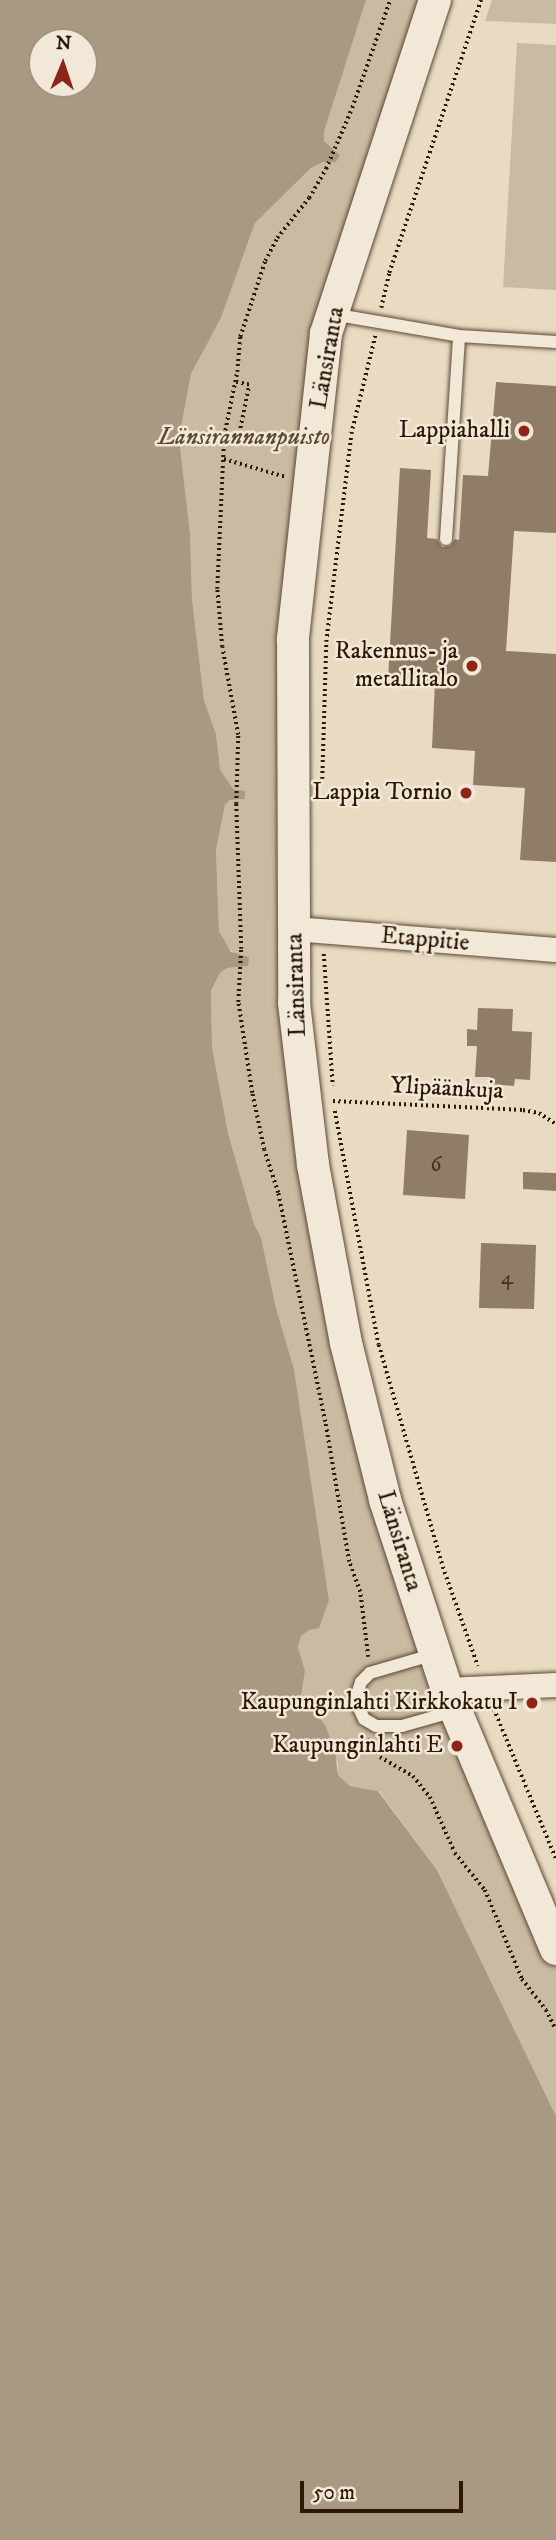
<!DOCTYPE html>
<meta charset="utf-8">
<style>
body{margin:0}
#map{position:relative;width:556px;height:2540px;overflow:hidden;background:#e9dbc2;font-family:"IM FELL DW Pica",serif}
div>[style]{position:absolute}
[style*='--x']{left:calc(var(--x)*1px);top:calc(var(--y)*1px);width:calc(var(--w)*1px);rotate:calc(var(--a)*1deg)}
.green>*{inset:0;background:#c9baa2}
.water>*{inset:0;background:#a99882}
.building>*{inset:0;background:#8f7d67}
.path>*{height:3.5px;margin-top:-1.75px;transform-origin:0;background:repeating-linear-gradient(90deg,#2e1705 0 2px,transparent 0 5.5px)}
.roads{filter:drop-shadow(0 0 2px #5d4834) drop-shadow(0 0 2px #5d4834)}
.service>*{height:12px;margin:-6px;padding:0 6px;transform-origin:6px;border-radius:6px;background:#f1e8d7}
.minor>*{height:24px;margin:-12px;padding:0 12px;transform-origin:12px;border-radius:12px;background:#f1e8d7}
.tertiary>*{height:32px;margin:-16px;padding:0 16px;transform-origin:16px;border-radius:16px;background:#f1e8d7}
.dots>*{width:19px;height:19px;translate:-50% -50%;box-sizing:border-box;border:4px solid #f1e8d7;border-radius:50%}
span{translate:-50% -50%;white-space:nowrap;text-align:center;line-height:1.15;-webkit-text-stroke:5px #f1e8d7;paint-order:stroke}
.number-label{font-size:21px;color:#46301e}
.number-label span{-webkit-text-stroke-width:0}
.street-label{font-size:24px;color:#2e1705}
.poi-label{font-size:24px;color:#2e1705}
.right{translate:-100% -50%;text-align:right}
.park-label{font-size:24px;color:#5c4834;font-style:italic}
.north{position:absolute;left:28px;top:28px;width:70px;height:70px;box-sizing:border-box;background:#f1e8d7;border:2px solid #a39483;border-radius:50%;rotate:2deg;font-size:19px;font-weight:700;line-height:28px;text-align:center;color:#2e1705}
.north::after{content:'';display:block;margin:auto;width:24px;height:32px;background:#8f2418;clip-path:polygon(50% 0,100% 100%,50% 72%,0 100%)}
.scale{position:absolute;left:300px;top:2481px;width:163px;height:32px;box-sizing:border-box;border:4px solid #2e1705;border-top:0;padding-left:9px;font-size:21px;line-height:24px;white-space:nowrap;color:#2e1705;-webkit-text-stroke:5px #f1e8d7;paint-order:stroke}
</style>
<div id="map">
<div class="green">
<i style="clip-path:polygon(366px 0,431px 0,303px 472px,306px 1164px,440px 1692px,556px 1967px,556px 2116px,437px 1870px,379px 1791px,350px 1786px,338px 1775px,338px 1764px,317px 1712px,304px 1702px,301px 1696px,305px 1671px,298px 1647px,301px 1636px,309px 1630px,329px 1600px,294px 1369px,276px 1308px,261px 1237px,254px 1224px,228px 1133px,212px 1047px,211px 991px,220px 973px,227px 968px,248px 966px,224px 944px,219px 931px,216px 850px,225px 805px,230px 800px,245px 799px,245px 792px,234px 790px,219px 770px,216px 734px,204px 700px,192px 599px,190px 533px,179px 438px,191px 374px,221px 318px,255px 223px,311px 168px,323px 162px,336px 162px,340px 155px,324px 141px,324px 132px)"></i>
<i style="clip-path:polygon(492px 0,556px 0,556px 24px,485px 21px)"></i>
<i style="clip-path:polygon(517px 43px,556px 45px,556px 290px,503px 287px)"></i>
</div>
<div class="water">
<i style="clip-path:polygon(evenodd,0 0,366px 0,324px 132px,324px 141px,340px 155px,336px 162px,323px 162px,311px 168px,255px 223px,221px 318px,191px 374px,179px 438px,190px 533px,192px 599px,204px 700px,216px 734px,220px 770px,234px 790px,245px 791px,245px 799px,230px 800px,225px 805px,216px 850px,219px 931px,231px 952px,249px 957px,248px 966px,227px 968px,220px 973px,211px 991px,212px 1047px,228px 1133px,254px 1224px,261px 1237px,276px 1308px,294px 1369px,329px 1600px,319px 1628px,309px 1630px,301px 1636px,298px 1647px,305px 1671px,301px 1696px,325px 1725px,335px 1750px,338px 1775px,350px 1786px,378px 1791px,437px 1870px,556px 2116px,556px 2540px,0 2540px,0 0,42px 42px,84px 42px,84px 84px,42px 84px,42px 42px)"></i>
</div>
<div class="building">
<i style="clip-path:polygon(496px 382px,556px 386px,556px 533px,514px 531px,506px 651px,556px 654px,556px 862px,520px 860px,525px 788px,473px 785px,475px 751px,432px 748px,435px 681px,388px 679px,400px 468px,431px 470px,427px 538px,437px 539px,442px 547px,450px 546px,455px 539px,459px 540px,463px 475px,488px 476px)"></i>
<i style="clip-path:polygon(478px 1008px,513px 1009px,512px 1031px,532px 1032px,530px 1080px,515px 1079px,514px 1086px,490px 1084px,490px 1077px,475px 1077px,477px 1046px,467px 1046px,467px 1029px,477px 1030px)"></i>
<i style="clip-path:polygon(407px 1130px,469px 1135px,465px 1199px,403px 1195px)"></i>
<i style="clip-path:polygon(523px 1172px,556px 1173px,556px 1191px,523px 1189px)"></i>
<i style="clip-path:polygon(481px 1243px,536px 1245px,534px 1309px,479px 1308px)"></i>
</div>
<div class="path">
<i style="--x:381;--y:308;--w:36;--a:-77"></i>
<i style="--x:389;--y:273;--w:288;--a:-71.4"></i>
<i style="--x:224;--y:436;--w:14;--a:12"></i>
<i style="--x:238;--y:439;--w:55;--a:-78.5"></i>
<i style="--x:249;--y:385;--w:14;--a:-168"></i>
<i style="--x:224;--y:459;--w:65;--a:16.2"></i>
<i style="--x:322;--y:779;--w:137;--a:-88.3"></i>
<i style="--x:326;--y:642;--w:209;--a:-83.1"></i>
<i style="--x:351;--y:434;--w:101;--a:-76.2"></i>
<i style="--x:324;--y:954;--w:132;--a:86.1"></i>
<i style="--x:333;--y:1101;--w:190;--a:2.7"></i>
<i style="--x:523;--y:1110;--w:16;--a:11"></i>
<i style="--x:539;--y:1113;--w:20;--a:33"></i>
<i style="--x:335;--y:1111;--w:238;--a:79.4"></i>
<i style="--x:379;--y:1345;--w:231;--a:73.9"></i>
<i style="--x:443;--y:1567;--w:105;--a:70.5"></i>
<i style="--x:368;--y:1657;--w:65;--a:-97"></i>
<i style="--x:360;--y:1592;--w:32;--a:-110"></i>
<i style="--x:349;--y:1562;--w:142;--a:-99.7"></i>
<i style="--x:325;--y:1422;--w:234;--a:-101.6"></i>
<i style="--x:278;--y:1193;--w:45;--a:-108"></i>
<i style="--x:264;--y:1150;--w:58;--a:-101.9"></i>
<i style="--x:252;--y:1093;--w:92;--a:-98.7"></i>
<i style="--x:238;--y:1002;--w:53;--a:-86.8"></i>
<i style="--x:241;--y:949;--w:145;--a:-92"></i>
<i style="--x:236;--y:804;--w:69;--a:-88.3"></i>
<i style="--x:238;--y:735;--w:89;--a:-100.3"></i>
<i style="--x:222;--y:647;--w:58;--a:-94.9"></i>
<i style="--x:217;--y:589;--w:153;--a:-87.4"></i>
<i style="--x:224;--y:436;--w:65;--a:-78.5"></i>
<i style="--x:237;--y:372;--w:35;--a:-85"></i>
<i style="--x:240;--y:337;--w:80;--a:-71.8"></i>
<i style="--x:265;--y:261;--w:26;--a:-62"></i>
<i style="--x:277;--y:238;--w:51;--a:-51.3"></i>
<i style="--x:309;--y:198;--w:34;--a:-60"></i>
<i style="--x:326;--y:169;--w:66;--a:-66.9"></i>
<i style="--x:352;--y:108;--w:114;--a:-70.6"></i>
<i style="--x:494;--y:1709;--w:162;--a:67.5"></i>
<i style="--x:367;--y:1739;--w:22;--a:54"></i>
<i style="--x:380;--y:1757;--w:38;--a:30"></i>
<i style="--x:413;--y:1776;--w:27;--a:51"></i>
<i style="--x:430;--y:1797;--w:61;--a:65.9"></i>
<i style="--x:455;--y:1853;--w:48;--a:51"></i>
<i style="--x:485;--y:1890;--w:96;--a:67.4"></i>
<i style="--x:522;--y:1979;--w:39;--a:52"></i>
<i style="--x:546;--y:2010;--w:22;--a:63"></i>
</div>
<div class="roads">
<div class="service">
<i style="--x:332;--y:314;--w:129;--a:9.8"></i>
<i style="--x:459;--y:336;--w:97;--a:3.5"></i>
<i style="--x:446;--y:539;--w:203;--a:-86.3"></i>
<i style="--x:435;--y:1654;--w:68;--a:163.7"></i>
<i style="--x:370;--y:1673;--w:13;--a:135"></i>
<i style="--x:361;--y:1682;--w:13;--a:108"></i>
<i style="--x:357;--y:1694;--w:12;--a:85"></i>
<i style="--x:358;--y:1706;--w:14;--a:65"></i>
<i style="--x:364;--y:1719;--w:14;--a:30"></i>
<i style="--x:376;--y:1726;--w:26;--a:0"></i>
<i style="--x:402;--y:1726;--w:55;--a:-15.8"></i>
</div>
<div class="minor">
<i style="--x:294;--y:929;--w:263;--a:4.6"></i>
<i style="--x:447;--y:1690;--w:109;--a:-2.6"></i>
</div>
<div class="tertiary">
<i style="--x:435;--y:0;--w:351;--a:108.1"></i>
<i style="--x:326;--y:334;--w:307;--a:96.2"></i>
<i style="--x:293;--y:639;--w:364;--a:89.8"></i>
<i style="--x:294;--y:1003;--w:163;--a:83.3"></i>
<i style="--x:313;--y:1165;--w:181;--a:79.5"></i>
<i style="--x:346;--y:1343;--w:162;--a:76"></i>
<i style="--x:385;--y:1500;--w:200;--a:71.9"></i>
<i style="--x:447;--y:1690;--w:281;--a:67.2"></i>
</div>
</div>
<div class="dots">
<i style="left:524px;top:431px;background:#8f2418"></i>
<i style="left:472px;top:666px;background:#8f2418"></i>
<i style="left:466px;top:793px;background:#8f2418"></i>
<i style="left:532px;top:1703px;background:#8f2418"></i>
<i style="left:457px;top:1746px;background:#8f2418"></i>
</div>
<div class="number-label">
<span style="left:436px;top:1165px">6</span>
<span style="left:507px;top:1278px">4</span>
</div>
<div class="street-label">
<span style="left:328px;top:358px;rotate:-80deg">Länsiranta</span>
<span style="left:425px;top:940px;rotate:5deg">Etappitie</span>
<span style="left:297px;top:985px;rotate:-92deg">Länsiranta</span>
<span style="left:447px;top:1089px;rotate:3deg">Ylipäänkuja</span>
<span style="left:399px;top:1541px;rotate:73deg">Länsiranta</span>
</div>
<div class="poi-label">
<span class="right" style="left:510px;top:431px">Lappiahalli</span>
<span class="right" style="left:458px;top:666px">Rakennus- ja<br>metallitalo</span>
<span class="right" style="left:452px;top:793px">Lappia Tornio</span>
<span class="right" style="left:518px;top:1703px">Kaupunginlahti Kirkkokatu I</span>
<span class="right" style="left:443px;top:1746px">Kaupunginlahti E</span>
</div>
<div class="park-label">
<span style="left:244px;top:438px">Länsirannanpuisto</span>
</div>
<div class="north">N</div>
<div class="scale">50 m</div>
</div>
